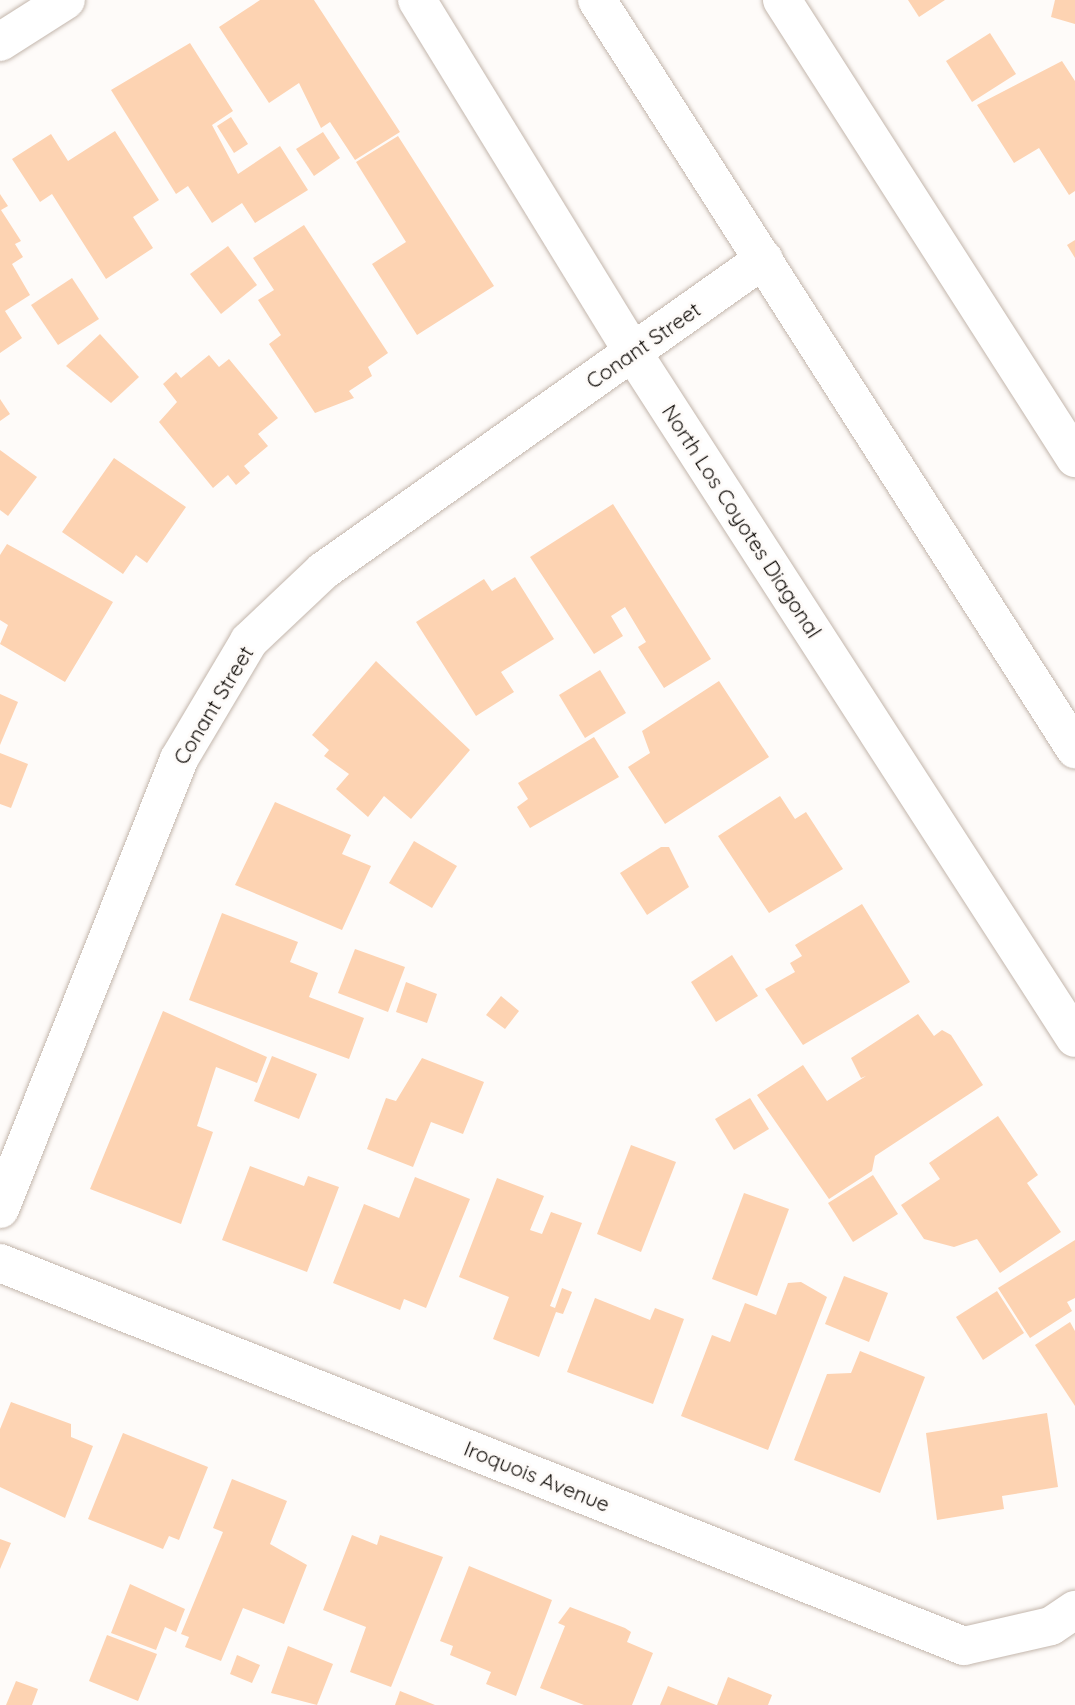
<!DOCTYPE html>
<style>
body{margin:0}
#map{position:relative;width:1075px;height:1705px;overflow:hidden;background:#fefbf9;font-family:Quicksand,sans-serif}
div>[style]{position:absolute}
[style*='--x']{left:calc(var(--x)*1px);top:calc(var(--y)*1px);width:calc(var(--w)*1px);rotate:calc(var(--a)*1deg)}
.building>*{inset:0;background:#fdd3b2}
.roads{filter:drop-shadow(0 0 2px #c3b6ac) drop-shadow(0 0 2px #c3b6ac)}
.minor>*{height:38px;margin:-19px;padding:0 19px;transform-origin:19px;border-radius:19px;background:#fff}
.secondary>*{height:38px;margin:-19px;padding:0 19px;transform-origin:19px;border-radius:19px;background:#fff}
span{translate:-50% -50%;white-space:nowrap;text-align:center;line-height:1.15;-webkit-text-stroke:6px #fefbf9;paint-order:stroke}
.street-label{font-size:21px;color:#110d09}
</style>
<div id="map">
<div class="building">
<i style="clip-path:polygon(260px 0,314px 0,400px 132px,355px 160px,330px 122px,321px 128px,299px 83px,269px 103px,219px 27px)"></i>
<i style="clip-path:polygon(908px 0,945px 0,919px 17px)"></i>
<i style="clip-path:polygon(1055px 0,1075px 0,1075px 24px,1051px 17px)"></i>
<i style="clip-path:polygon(990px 33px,1016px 74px,972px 102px,946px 61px)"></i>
<i style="clip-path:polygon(190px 43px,233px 111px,212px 125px,238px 174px,280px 146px,308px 190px,255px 223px,242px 203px,212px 223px,188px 186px,176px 194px,111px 90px)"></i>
<i style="clip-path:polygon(1062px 61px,1075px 81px,1075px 191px,1069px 195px,1039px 148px,1014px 163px,977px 105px)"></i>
<i style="clip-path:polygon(231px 117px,248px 144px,234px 153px,217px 126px)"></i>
<i style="clip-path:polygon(115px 131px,159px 200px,133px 217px,153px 248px,106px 279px,52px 194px,40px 202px,12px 159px,51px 134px,68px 161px)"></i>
<i style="clip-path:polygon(323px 132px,340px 158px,314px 176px,296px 149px)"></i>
<i style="clip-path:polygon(398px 136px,494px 286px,417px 335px,372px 264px,406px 242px,356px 162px)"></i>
<i style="clip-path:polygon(0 194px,8px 206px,1px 210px,21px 241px,15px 244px,23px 257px,12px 264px,30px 295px,5px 311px,22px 338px,0 353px)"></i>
<i style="clip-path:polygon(304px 225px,388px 353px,368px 367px,372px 376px,349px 391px,354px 398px,315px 413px,269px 344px,281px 335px,258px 300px,274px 290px,253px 258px)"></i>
<i style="clip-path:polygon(1075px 240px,1075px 258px,1067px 245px)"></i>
<i style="clip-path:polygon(228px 246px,257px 285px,221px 314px,190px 274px)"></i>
<i style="clip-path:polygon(72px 278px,99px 319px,58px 345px,31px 305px)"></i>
<i style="clip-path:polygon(100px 334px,139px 377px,111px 403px,66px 366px)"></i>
<i style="clip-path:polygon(209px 355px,219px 367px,229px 359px,278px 418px,258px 434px,268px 446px,244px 466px,250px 473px,236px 485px,228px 475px,213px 488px,159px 422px,177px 402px,163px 384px,176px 372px,181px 378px)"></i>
<i style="clip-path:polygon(0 399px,10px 414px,0 421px)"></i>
<i style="clip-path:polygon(0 450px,37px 477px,8px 516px,0 510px)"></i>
<i style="clip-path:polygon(114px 458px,186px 507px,147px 563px,136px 555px,123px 574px,62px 532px)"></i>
<i style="clip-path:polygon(613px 504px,711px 659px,664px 688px,638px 647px,646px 642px,625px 607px,611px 616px,623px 636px,594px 654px,530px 557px)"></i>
<i style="clip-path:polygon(7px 544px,113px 602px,65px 682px,0 644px,8px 625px,0 620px,0 555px)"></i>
<i style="clip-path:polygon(515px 577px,554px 639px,501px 672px,514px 692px,476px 716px,416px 622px,484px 579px,492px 591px)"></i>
<i style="clip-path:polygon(376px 661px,470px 750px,411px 819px,384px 796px,368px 817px,336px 789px,349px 774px,324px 756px,329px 750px,312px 735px)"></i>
<i style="clip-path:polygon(600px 670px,626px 713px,585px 738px,559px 695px)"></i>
<i style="clip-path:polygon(719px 681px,769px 757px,665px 824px,628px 767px,650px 753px,642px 731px)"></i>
<i style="clip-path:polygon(0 694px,18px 702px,0 745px)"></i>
<i style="clip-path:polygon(594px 737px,619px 777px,530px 828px,517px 807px,528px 799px,518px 783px)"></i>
<i style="clip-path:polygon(0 753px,28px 764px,11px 808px,0 804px)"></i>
<i style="clip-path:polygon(780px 796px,795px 819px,806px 812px,843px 869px,769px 913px,718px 836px)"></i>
<i style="clip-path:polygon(275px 802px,351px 835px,342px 854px,371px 866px,342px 930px,235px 885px)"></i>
<i style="clip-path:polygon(414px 841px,457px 866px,432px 908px,389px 883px)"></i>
<i style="clip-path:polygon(661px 847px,669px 847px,689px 887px,647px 915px,620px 873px)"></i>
<i style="clip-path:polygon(862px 904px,910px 982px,803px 1045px,765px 989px,795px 972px,790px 963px,802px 956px,795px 945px)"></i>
<i style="clip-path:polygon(222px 913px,298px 942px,290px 962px,318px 973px,309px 997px,364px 1018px,349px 1059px,189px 1000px)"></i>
<i style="clip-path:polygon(355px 949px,405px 967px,388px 1012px,338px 993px)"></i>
<i style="clip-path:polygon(732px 955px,758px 996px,716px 1022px,691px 982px)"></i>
<i style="clip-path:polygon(406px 982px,437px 994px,427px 1023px,396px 1012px)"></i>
<i style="clip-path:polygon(501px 996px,519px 1011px,505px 1029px,486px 1015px)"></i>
<i style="clip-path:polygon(163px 1011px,267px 1057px,257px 1083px,216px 1067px,197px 1126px,213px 1132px,181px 1224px,90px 1189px)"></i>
<i style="clip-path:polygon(918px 1014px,934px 1036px,942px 1030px,951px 1035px,983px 1085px,875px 1156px,872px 1171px,829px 1199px,757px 1095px,803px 1065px,827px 1101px,866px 1076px,861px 1078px,851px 1058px)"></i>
<i style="clip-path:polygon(272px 1056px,317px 1074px,299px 1119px,254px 1101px)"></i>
<i style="clip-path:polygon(422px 1058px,484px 1082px,463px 1134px,431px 1122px,413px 1167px,367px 1149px,386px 1098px,396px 1101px)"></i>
<i style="clip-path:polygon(750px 1098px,769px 1129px,734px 1150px,715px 1119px)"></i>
<i style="clip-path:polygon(998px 1116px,1038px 1175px,1027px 1183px,1061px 1232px,1000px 1273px,977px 1239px,954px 1247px,924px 1239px,901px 1205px,940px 1179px,929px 1163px)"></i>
<i style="clip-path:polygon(631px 1145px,676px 1162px,641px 1252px,597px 1234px)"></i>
<i style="clip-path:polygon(250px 1166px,304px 1186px,308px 1176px,339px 1187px,307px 1272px,222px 1240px)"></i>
<i style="clip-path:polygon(873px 1175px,898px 1214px,853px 1242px,828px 1203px)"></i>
<i style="clip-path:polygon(415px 1177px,470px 1199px,426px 1308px,404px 1299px,400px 1310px,333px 1283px,364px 1204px,399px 1218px)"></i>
<i style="clip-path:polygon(497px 1178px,544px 1196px,530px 1230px,542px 1234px,551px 1212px,582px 1223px,550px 1306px,555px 1308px,562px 1288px,572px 1292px,563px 1314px,556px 1312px,539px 1357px,493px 1339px,509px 1297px,459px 1277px)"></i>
<i style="clip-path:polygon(744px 1193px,789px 1209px,757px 1296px,712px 1279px)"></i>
<i style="clip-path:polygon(1075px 1240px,1075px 1298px,1067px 1302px,1072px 1311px,1030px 1338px,998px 1288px)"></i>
<i style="clip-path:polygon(844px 1276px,888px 1293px,869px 1342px,825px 1324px)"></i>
<i style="clip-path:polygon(801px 1282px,827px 1297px,768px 1450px,681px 1416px,712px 1335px,730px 1342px,745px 1303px,776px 1315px,788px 1283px)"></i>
<i style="clip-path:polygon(997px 1291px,1024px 1333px,983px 1360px,956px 1317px)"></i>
<i style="clip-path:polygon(595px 1298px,650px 1320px,655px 1308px,684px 1319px,653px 1404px,567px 1372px)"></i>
<i style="clip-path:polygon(1070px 1322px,1075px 1331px,1075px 1406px,1035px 1345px)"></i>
<i style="clip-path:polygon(860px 1351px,925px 1377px,880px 1493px,794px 1460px,827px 1374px,851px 1373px)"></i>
<i style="clip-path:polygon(11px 1402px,71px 1424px,71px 1437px,93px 1446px,65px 1518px,0 1487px,0 1429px)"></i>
<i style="clip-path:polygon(1047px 1413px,1058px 1487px,1002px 1496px,1004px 1509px,937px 1520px,926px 1433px)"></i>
<i style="clip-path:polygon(123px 1433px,208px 1467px,179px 1540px,169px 1536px,163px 1549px,88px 1519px)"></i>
<i style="clip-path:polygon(232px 1479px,287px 1501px,270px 1544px,307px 1565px,284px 1624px,243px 1608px,221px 1661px,185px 1647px,189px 1637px,181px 1634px,223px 1532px,213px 1528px)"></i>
<i style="clip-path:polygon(352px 1535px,377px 1545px,380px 1535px,443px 1557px,391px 1687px,350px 1672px,366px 1627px,323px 1610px)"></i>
<i style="clip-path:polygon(0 1539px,11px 1543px,0 1569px)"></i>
<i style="clip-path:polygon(469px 1566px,552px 1600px,516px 1696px,486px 1684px,491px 1672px,450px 1655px,453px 1646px,440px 1641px)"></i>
<i style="clip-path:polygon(130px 1584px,185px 1609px,176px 1632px,165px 1627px,156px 1650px,111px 1633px)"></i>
<i style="clip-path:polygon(570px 1607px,625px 1628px,631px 1632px,627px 1642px,653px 1653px,632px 1705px,584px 1705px,540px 1688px,565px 1626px,558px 1623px)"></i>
<i style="clip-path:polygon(107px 1635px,157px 1654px,138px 1701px,89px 1681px)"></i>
<i style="clip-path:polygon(288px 1646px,333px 1664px,317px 1705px,271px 1693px)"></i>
<i style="clip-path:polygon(237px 1655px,260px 1665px,252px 1683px,230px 1674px)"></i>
<i style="clip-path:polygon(728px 1677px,772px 1695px,768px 1705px,717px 1705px)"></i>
<i style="clip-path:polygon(16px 1681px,38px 1689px,32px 1705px,6px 1705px)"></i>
<i style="clip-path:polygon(668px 1686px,716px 1705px,660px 1705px)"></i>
<i style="clip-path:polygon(400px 1691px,435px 1705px,395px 1705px)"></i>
</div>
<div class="roads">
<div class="minor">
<i style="--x:417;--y:0;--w:414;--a:58.5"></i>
<i style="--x:633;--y:353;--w:815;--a:57.17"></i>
<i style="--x:782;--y:0;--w:544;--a:57.39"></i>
<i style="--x:0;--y:42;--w:78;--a:-32.5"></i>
<i style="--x:0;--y:1209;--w:484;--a:-68.3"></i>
<i style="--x:179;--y:759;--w:137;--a:-59.3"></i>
<i style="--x:249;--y:641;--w:102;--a:-43.4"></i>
<i style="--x:323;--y:571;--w:540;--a:-35.28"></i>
<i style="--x:0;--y:1263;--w:1037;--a:21.67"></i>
<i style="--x:964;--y:1646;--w:89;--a:-12.9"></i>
<i style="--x:1051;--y:1626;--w:29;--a:-34"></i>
</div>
<div class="secondary">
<i style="--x:597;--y:0;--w:889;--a:57.45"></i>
</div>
</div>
<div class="street-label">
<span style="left:643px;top:345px;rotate:-35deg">Conant Street</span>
<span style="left:742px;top:521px;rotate:57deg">North Los Coyotes Diagonal</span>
<span style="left:213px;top:705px;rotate:-59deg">Conant Street</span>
<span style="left:537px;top:1476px;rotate:22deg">Iroquois Avenue</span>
</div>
</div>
